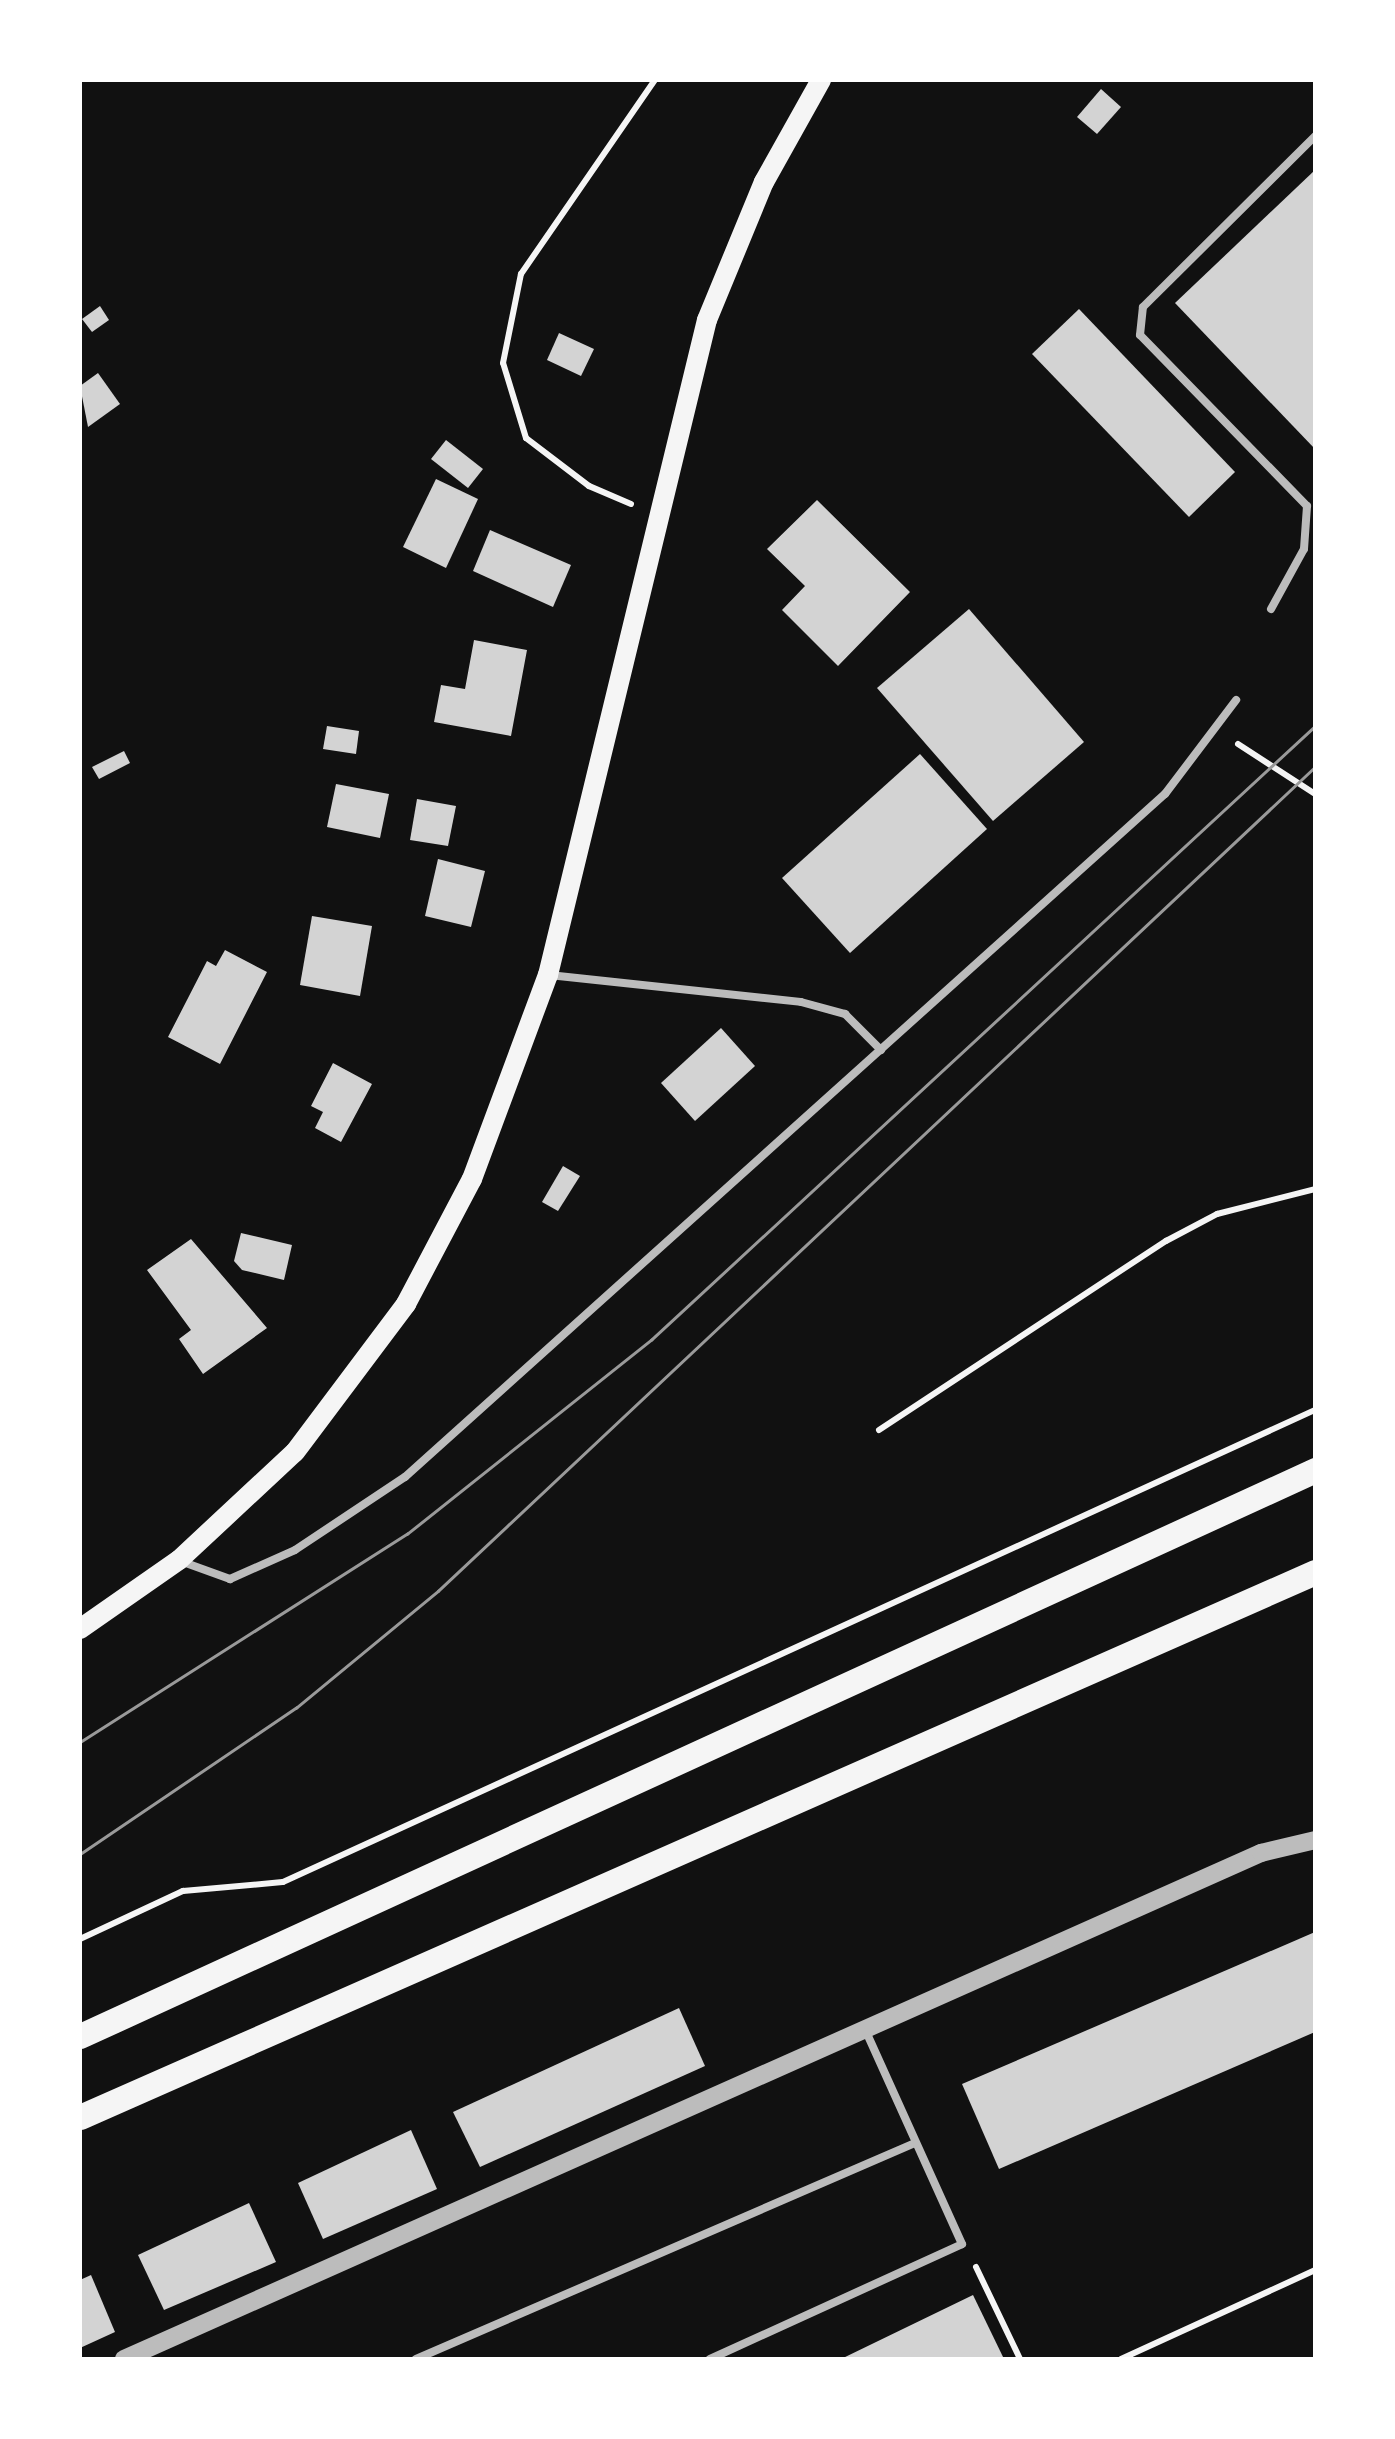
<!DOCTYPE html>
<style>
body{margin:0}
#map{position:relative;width:1395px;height:2439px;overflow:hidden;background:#111;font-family:Cabin,sans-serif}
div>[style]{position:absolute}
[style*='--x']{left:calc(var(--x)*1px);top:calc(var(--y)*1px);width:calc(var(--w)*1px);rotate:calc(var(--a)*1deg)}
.building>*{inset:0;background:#d3d3d3}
.path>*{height:6px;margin:-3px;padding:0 3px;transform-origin:3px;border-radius:3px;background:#f5f5f5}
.service>*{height:8px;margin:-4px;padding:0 4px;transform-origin:4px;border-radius:4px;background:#bcbcbc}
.tertiary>*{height:18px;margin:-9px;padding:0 9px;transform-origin:9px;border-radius:9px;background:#bcbcbc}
.secondary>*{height:20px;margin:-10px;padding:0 10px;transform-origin:10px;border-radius:10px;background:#f5f5f5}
.primary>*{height:25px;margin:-12.5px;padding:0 12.5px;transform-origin:12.5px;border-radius:12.5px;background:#f5f5f5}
.tram>*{height:2.5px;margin:-1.25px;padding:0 1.25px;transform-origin:1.25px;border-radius:1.25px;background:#9a9a9a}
span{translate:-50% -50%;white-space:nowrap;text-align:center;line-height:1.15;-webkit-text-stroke:10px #fff;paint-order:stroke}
.frame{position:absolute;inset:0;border:82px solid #fff;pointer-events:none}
</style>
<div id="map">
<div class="building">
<i style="clip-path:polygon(1101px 89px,1121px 107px,1097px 134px,1077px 117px)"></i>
<i style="clip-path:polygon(1315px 170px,1315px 449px,1175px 303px)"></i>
<i style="clip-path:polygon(100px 306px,109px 320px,92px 332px,82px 319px)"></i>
<i style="clip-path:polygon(1079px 309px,1235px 472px,1189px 517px,1032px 354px)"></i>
<i style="clip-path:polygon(559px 333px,594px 349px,581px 376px,547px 360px)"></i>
<i style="clip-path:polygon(98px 373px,120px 404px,88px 427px,80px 386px)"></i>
<i style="clip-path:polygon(446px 440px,483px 469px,468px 488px,431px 459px)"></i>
<i style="clip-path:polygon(436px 479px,478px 499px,446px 568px,403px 547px)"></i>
<i style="clip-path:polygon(817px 500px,910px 592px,838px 666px,782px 610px,805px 586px,767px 549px)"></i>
<i style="clip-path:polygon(490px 530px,571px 565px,553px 607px,473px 571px)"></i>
<i style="clip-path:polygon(969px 609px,1084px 742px,993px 821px,877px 688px)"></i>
<i style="clip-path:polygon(474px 640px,527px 650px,511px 736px,434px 722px,441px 685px,465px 689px)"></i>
<i style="clip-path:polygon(327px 726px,359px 731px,356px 754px,323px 749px)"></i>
<i style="clip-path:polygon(124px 751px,130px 763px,99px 779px,92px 767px)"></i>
<i style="clip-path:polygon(920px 754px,987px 829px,850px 953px,782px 878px)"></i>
<i style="clip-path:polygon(336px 784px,389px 794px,380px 838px,327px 827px)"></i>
<i style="clip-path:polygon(417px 799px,456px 806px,448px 846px,410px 840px)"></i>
<i style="clip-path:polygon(438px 859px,485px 871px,471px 927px,425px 916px)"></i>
<i style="clip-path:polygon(312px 916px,372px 926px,360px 996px,300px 985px)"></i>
<i style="clip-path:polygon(225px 950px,267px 972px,220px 1064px,168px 1037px,207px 961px,216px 966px)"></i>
<i style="clip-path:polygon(721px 1028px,755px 1066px,695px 1121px,661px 1083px)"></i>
<i style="clip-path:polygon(333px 1063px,372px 1084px,341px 1142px,315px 1128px,323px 1112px,311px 1106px)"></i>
<i style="clip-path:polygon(563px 1166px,580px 1176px,558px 1211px,542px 1202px)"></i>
<i style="clip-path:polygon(241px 1233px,292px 1245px,284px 1280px,242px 1270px,234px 1261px)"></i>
<i style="clip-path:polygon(191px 1239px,267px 1328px,203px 1374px,179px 1339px,191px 1330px,147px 1270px)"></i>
<i style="clip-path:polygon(1315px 1932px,1315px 2032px,999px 2169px,962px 2084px)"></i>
<i style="clip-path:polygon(679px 2008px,705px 2066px,480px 2167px,453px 2112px)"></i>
<i style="clip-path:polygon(411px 2130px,437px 2189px,323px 2239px,298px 2183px)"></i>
<i style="clip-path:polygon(249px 2203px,276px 2262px,164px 2310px,138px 2255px)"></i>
<i style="clip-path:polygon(91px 2275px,115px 2332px,80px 2348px,80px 2280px)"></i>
<i style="clip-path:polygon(973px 2295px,1004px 2359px,841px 2359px)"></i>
</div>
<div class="path">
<i style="--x:631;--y:504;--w:46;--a:-156.8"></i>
<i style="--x:589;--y:486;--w:79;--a:-142.7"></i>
<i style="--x:526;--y:438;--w:78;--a:-107"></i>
<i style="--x:503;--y:363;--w:91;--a:-78.6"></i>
<i style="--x:521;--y:274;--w:236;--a:-55.4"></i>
<i style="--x:1238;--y:744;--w:92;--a:33"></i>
<i style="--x:879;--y:1430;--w:344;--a:-33.4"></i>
<i style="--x:1166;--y:1241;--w:58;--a:-27.9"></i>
<i style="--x:1217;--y:1214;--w:101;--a:-14.3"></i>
<i style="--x:80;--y:1939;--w:114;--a:-25"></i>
<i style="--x:183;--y:1891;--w:100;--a:-5.1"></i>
<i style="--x:283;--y:1882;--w:1135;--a:-24.58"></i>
<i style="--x:976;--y:2267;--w:102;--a:64.4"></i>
<i style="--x:1121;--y:2359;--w:213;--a:-24.6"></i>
</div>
<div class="service">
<i style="--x:1271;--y:609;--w:68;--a:-61.2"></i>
<i style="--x:1304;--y:549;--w:43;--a:-86"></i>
<i style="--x:1307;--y:506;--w:239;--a:-134.3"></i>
<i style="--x:1140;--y:335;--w:28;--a:-84"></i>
<i style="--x:1143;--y:307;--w:243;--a:-44.8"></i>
<i style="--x:549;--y:975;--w:253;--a:6.1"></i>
<i style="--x:801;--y:1002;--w:46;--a:15.3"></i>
<i style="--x:845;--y:1014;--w:51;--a:45"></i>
<i style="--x:183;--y:1562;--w:50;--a:19.9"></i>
<i style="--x:230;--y:1579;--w:71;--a:-24"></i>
<i style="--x:295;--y:1550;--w:132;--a:-33.6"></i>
<i style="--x:405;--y:1477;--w:1022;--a:-41.95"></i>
<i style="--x:1165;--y:794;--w:118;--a:-52.9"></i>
<i style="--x:416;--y:2359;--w:544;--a:-23.41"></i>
<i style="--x:710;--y:2359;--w:277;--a:-24.5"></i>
<i style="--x:962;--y:2244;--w:234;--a:-114.3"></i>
</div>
<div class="tertiary">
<i style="--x:124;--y:2359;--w:1245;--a:-23.99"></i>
<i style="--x:1261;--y:1853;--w:56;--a:-13.5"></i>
</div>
<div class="secondary">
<i style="--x:80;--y:1629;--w:121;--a:-34.9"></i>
<i style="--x:179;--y:1560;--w:158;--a:-43"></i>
<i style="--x:295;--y:1452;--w:185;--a:-53.1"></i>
<i style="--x:406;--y:1304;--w:141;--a:-62.2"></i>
<i style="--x:472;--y:1179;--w:218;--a:-69.6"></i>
<i style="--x:548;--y:975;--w:674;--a:-76.36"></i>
<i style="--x:707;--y:320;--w:149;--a:-67.6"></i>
<i style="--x:764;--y:182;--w:117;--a:-60.8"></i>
</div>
<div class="primary">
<i style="--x:80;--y:2036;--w:1359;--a:-24.62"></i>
<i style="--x:80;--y:2117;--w:1350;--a:-23.81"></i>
</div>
<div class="tram">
<i style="--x:80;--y:1742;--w:388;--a:-32.5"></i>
<i style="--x:407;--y:1534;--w:312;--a:-38.5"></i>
<i style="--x:651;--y:1340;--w:904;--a:-42.76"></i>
<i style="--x:80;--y:1854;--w:261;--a:-34.1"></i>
<i style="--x:296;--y:1708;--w:184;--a:-39.5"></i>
<i style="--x:438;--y:1591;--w:1203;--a:-43.22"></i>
</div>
<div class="frame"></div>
</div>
